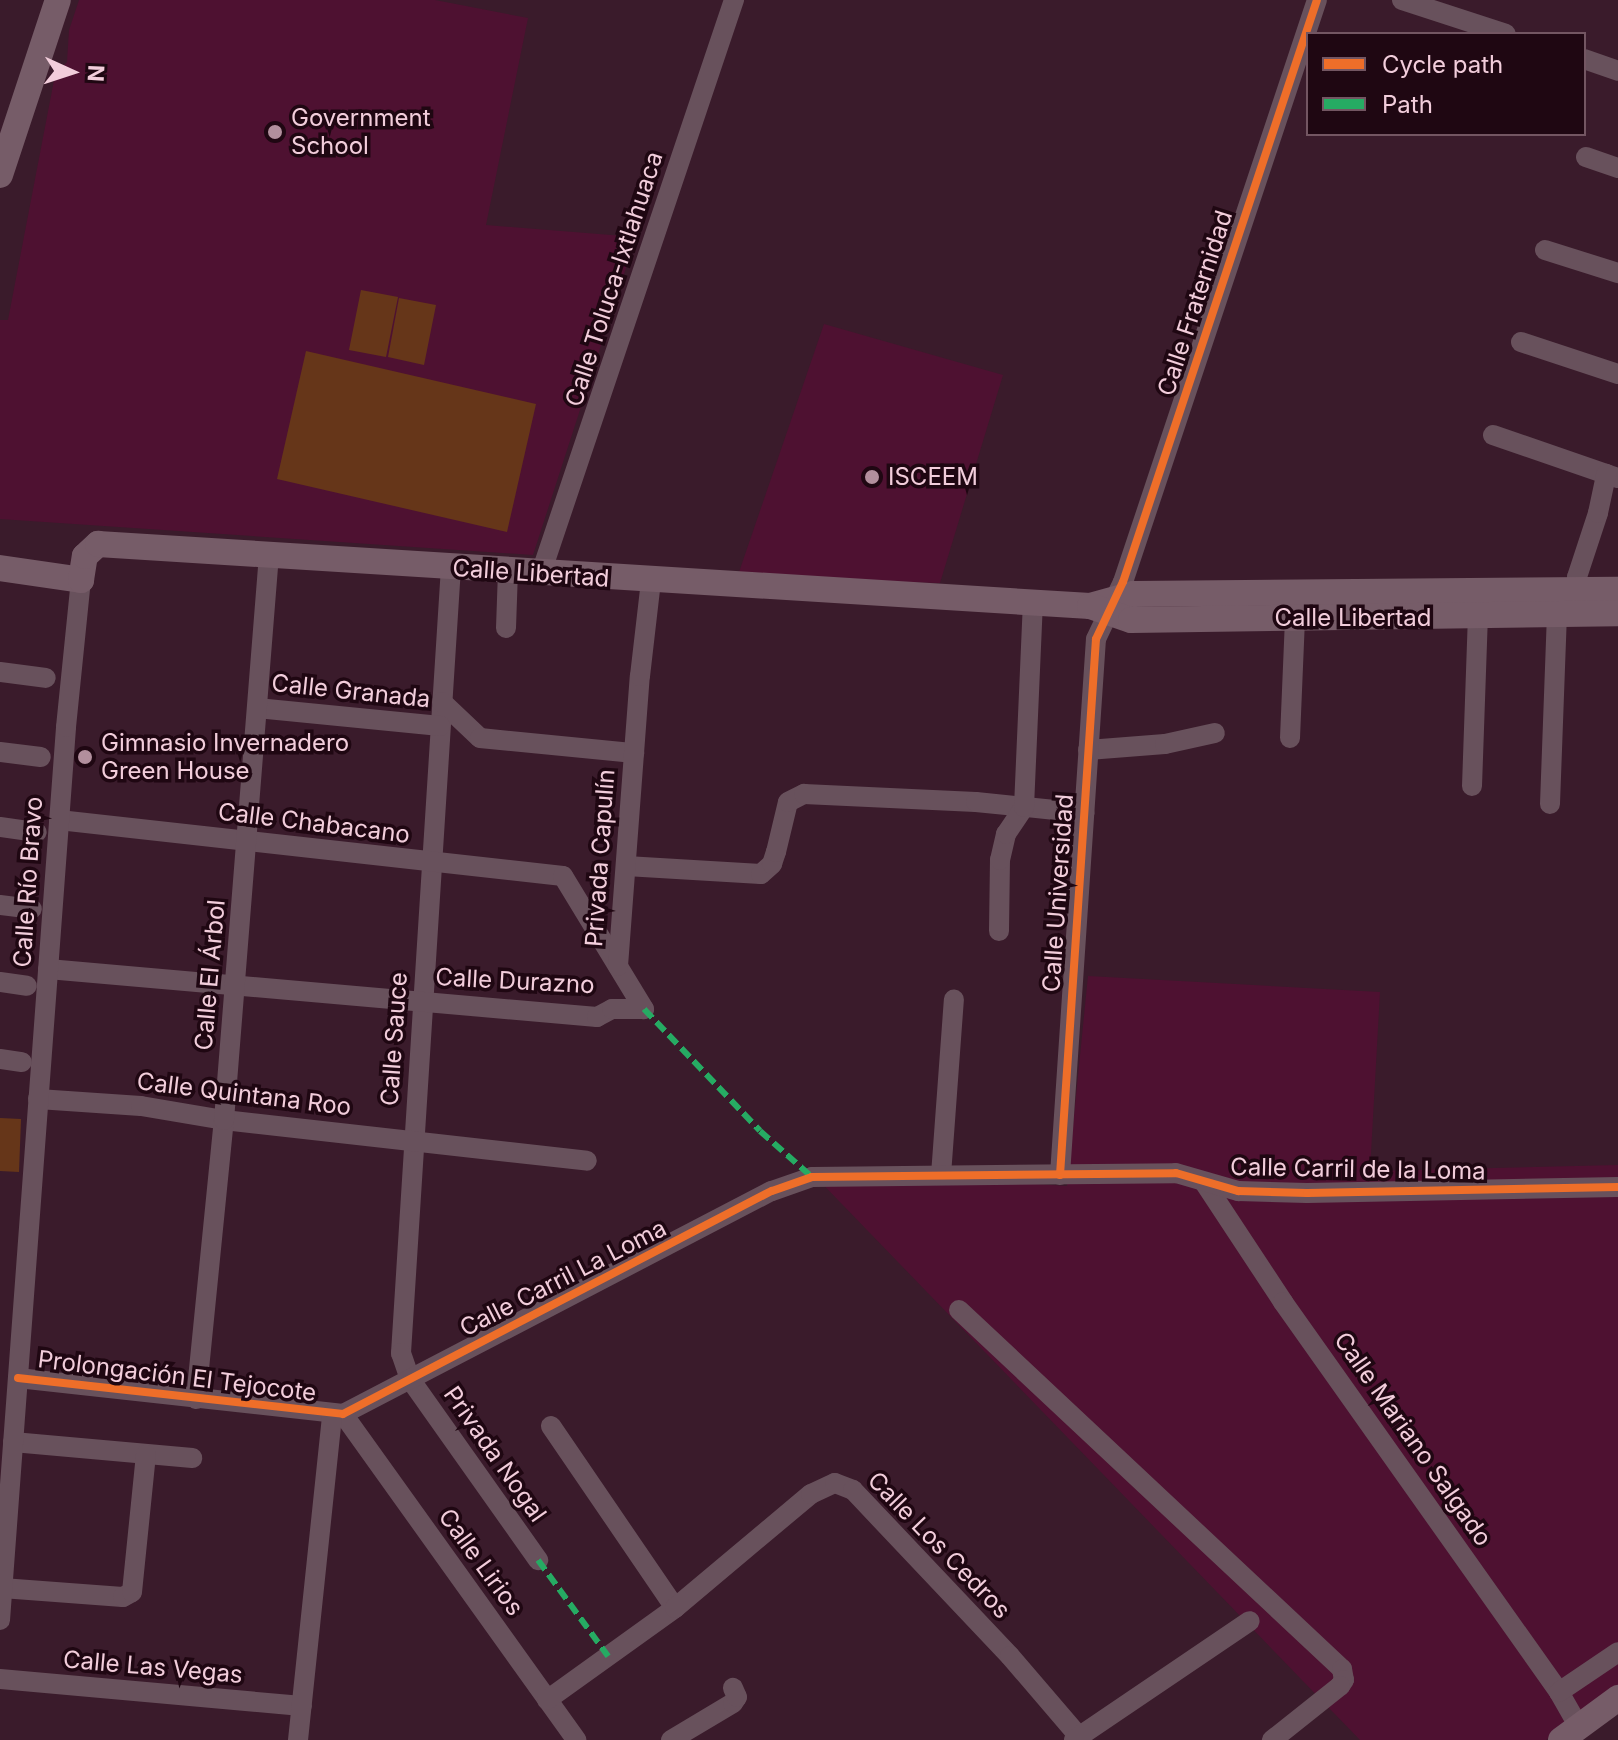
<!DOCTYPE html>
<meta charset="utf-8">
<style>
body{margin:0}
#map{position:relative;width:1618px;height:1740px;overflow:hidden;background:#3a1b2b;font-family:Inter,sans-serif}
div>[style]{position:absolute}
[style*='--x']{left:calc(var(--x)*1px);top:calc(var(--y)*1px);width:calc(var(--w)*1px);rotate:calc(var(--a)*1deg)}
.built>*{inset:0;background:#4e1131}
.green>*{inset:0;background:#663619}
.minor>*{height:20px;margin:-10px;padding:0 10px;transform-origin:10px;border-radius:10px;background:#68515c}
.major>*{height:26px;margin:-13px;padding:0 13px;transform-origin:13px;border-radius:13px;background:#765c68}
.quiet>*{height:6px;margin-top:-3px;transform-origin:0;background:repeating-linear-gradient(90deg,#26ab63 0 12px,transparent 0 18px)}
.cycleway>*{height:8px;margin:-4px;padding:0 4px;transform-origin:4px;border-radius:4px;background:#ee6e29}
.dots>*{width:22px;height:22px;translate:-50% -50%;box-sizing:border-box;border:4px solid #1f0712;border-radius:50%}
span{translate:-50% -50%;white-space:nowrap;text-align:center;line-height:1.15;-webkit-text-stroke:7px #1f0712;paint-order:stroke}
.poi-label{font-size:24px;color:#f2cddb}
.left{translate:0 -50%;text-align:left}
.street-label{font-size:24px;color:#f2cddb}
.legend{position:absolute;left:1306px;top:32px;width:280px;height:104px;box-sizing:border-box;background:#1f0712;border:2px solid #735662;margin:0;padding:10px 14px;list-style:none;font-size:24px;color:#f2cddb}
.legend li{display:flex;align-items:center;gap:16px;height:40px}
.legend b{width:40px;border:2px solid #735662}
.north{position:absolute;left:32px;top:32px;width:80px;height:80px;-webkit-text-stroke:6px #1f0712;paint-order:stroke;rotate:93deg;font-size:22px;font-weight:700;line-height:32px;text-align:center;color:#f2cddb}
.north::after{content:'';display:block;margin:auto;width:28px;height:36px;background:#f2cddb;clip-path:polygon(50% 0,100% 100%,50% 72%,0 100%)}
</style>
<div id="map">
<div class="built">
<i style="clip-path:polygon(79px 0,435px 0,528px 18px,486px 225px,636px 237px,533px 555px,0 519px,0 320px,8px 320px,55px 75px,67px 62px,69px 30px)"></i>
<i style="clip-path:polygon(824px 324px,1003px 375px,940px 583px,737px 578px)"></i>
<i style="clip-path:polygon(1088px 976px,1380px 992px,1370px 1171px,1618px 1165px,1618px 1689px,1546px 1740px,1360px 1740px,809px 1170px,1067px 1186px)"></i>
</div>
<div class="green">
<i style="clip-path:polygon(361px 290px,398px 297px,386px 357px,349px 350px)"></i>
<i style="clip-path:polygon(399px 298px,436px 305px,424px 365px,388px 357px)"></i>
<i style="clip-path:polygon(306px 351px,536px 404px,507px 532px,277px 479px)"></i>
<i style="clip-path:polygon(0 1118px,21px 1119px,19px 1172px,0 1171px)"></i>
</div>
<div class="minor">
<i style="--x:1402;--y:0;--w:109;--a:18.1"></i>
<i style="--x:1584;--y:59;--w:36;--a:19"></i>
<i style="--x:1586;--y:157;--w:34;--a:19"></i>
<i style="--x:1545;--y:250;--w:77;--a:17.5"></i>
<i style="--x:1521;--y:342;--w:102;--a:18.3"></i>
<i style="--x:1493;--y:435;--w:132;--a:19"></i>
<i style="--x:451;--y:567;--w:788;--a:93.64"></i>
<i style="--x:401;--y:1353;--w:28;--a:71"></i>
<i style="--x:410;--y:1379;--w:222;--a:54.7"></i>
<i style="--x:541;--y:573;--w:605;--a:-71.39"></i>
<i style="--x:1577;--y:591;--w:14;--a:-90"></i>
<i style="--x:1577;--y:577;--w:67;--a:-71.8"></i>
<i style="--x:1598;--y:513;--w:40;--a:-78"></i>
<i style="--x:506;--y:628;--w:57;--a:-88"></i>
<i style="--x:0;--y:672;--w:46;--a:7.4"></i>
<i style="--x:442;--y:702;--w:52;--a:43.5"></i>
<i style="--x:480;--y:738;--w:155;--a:5.6"></i>
<i style="--x:257;--y:708;--w:184;--a:5.6"></i>
<i style="--x:1290;--y:738;--w:120;--a:-87.6"></i>
<i style="--x:1088;--y:750;--w:77;--a:-4.5"></i>
<i style="--x:1165;--y:744;--w:51;--a:-12.4"></i>
<i style="--x:0;--y:752;--w:41;--a:7"></i>
<i style="--x:1472;--y:786;--w:170;--a:-88"></i>
<i style="--x:1550;--y:804;--w:190;--a:-87.9"></i>
<i style="--x:59;--y:820;--w:507;--a:6.34"></i>
<i style="--x:563;--y:876;--w:156;--a:58.7"></i>
<i style="--x:0;--y:827;--w:37;--a:8"></i>
<i style="--x:626;--y:866;--w:135;--a:3.4"></i>
<i style="--x:761;--y:874;--w:15;--a:-42"></i>
<i style="--x:772;--y:864;--w:13;--a:-72"></i>
<i style="--x:776;--y:852;--w:51;--a:-76.5"></i>
<i style="--x:788;--y:802;--w:18;--a:-27"></i>
<i style="--x:804;--y:794;--w:172;--a:2.7"></i>
<i style="--x:976;--y:802;--w:109;--a:5.8"></i>
<i style="--x:0;--y:905;--w:32;--a:7"></i>
<i style="--x:999;--y:931;--w:71;--a:-89.2"></i>
<i style="--x:1000;--y:860;--w:27;--a:-77"></i>
<i style="--x:1006;--y:834;--w:32;--a:-56"></i>
<i style="--x:1024;--y:807;--w:204;--a:-87.5"></i>
<i style="--x:618;--y:966;--w:291;--a:-85.7"></i>
<i style="--x:640;--y:676;--w:96;--a:-83.4"></i>
<i style="--x:48;--y:969;--w:551;--a:5"></i>
<i style="--x:597;--y:1017;--w:17;--a:-28"></i>
<i style="--x:612;--y:1009;--w:32;--a:0"></i>
<i style="--x:0;--y:982;--w:27;--a:8"></i>
<i style="--x:0;--y:1059;--w:22;--a:8"></i>
<i style="--x:38;--y:1099;--w:103;--a:3.9"></i>
<i style="--x:141;--y:1106;--w:84;--a:9.6"></i>
<i style="--x:224;--y:1120;--w:365;--a:6.4"></i>
<i style="--x:941;--y:1175;--w:176;--a:-85.8"></i>
<i style="--x:1060;--y:1175;--w:537;--a:-86.16"></i>
<i style="--x:1096;--y:639;--w:63;--a:-64.7"></i>
<i style="--x:1123;--y:582;--w:613;--a:-71.57"></i>
<i style="--x:1204;--y:1182;--w:144;--a:56.6"></i>
<i style="--x:1283;--y:1302;--w:478;--a:54.7"></i>
<i style="--x:1559;--y:1692;--w:40;--a:60.3"></i>
<i style="--x:959;--y:1310;--w:525;--a:43.15"></i>
<i style="--x:1342;--y:1669;--w:11;--a:80"></i>
<i style="--x:1344;--y:1680;--w:7;--a:124"></i>
<i style="--x:1340;--y:1686;--w:87;--a:141.5"></i>
<i style="--x:18;--y:1378;--w:327;--a:6.3"></i>
<i style="--x:343;--y:1414;--w:483;--a:-27.5"></i>
<i style="--x:772;--y:1191;--w:42;--a:-19.3"></i>
<i style="--x:812;--y:1177;--w:364;--a:-0.6"></i>
<i style="--x:1176;--y:1173;--w:65;--a:16.2"></i>
<i style="--x:1238;--y:1191;--w:69;--a:1.7"></i>
<i style="--x:1307;--y:1193;--w:311;--a:-1.1"></i>
<i style="--x:196;--y:1399;--w:280;--a:-84.3"></i>
<i style="--x:224;--y:1120;--w:567;--a:-85.45"></i>
<i style="--x:343;--y:1414;--w:401;--a:54.4"></i>
<i style="--x:551;--y:1426;--w:220;--a:55.7"></i>
<i style="--x:13;--y:1442;--w:180;--a:5.1"></i>
<i style="--x:2;--y:1588;--w:121;--a:4.3"></i>
<i style="--x:123;--y:1597;--w:10;--a:-29"></i>
<i style="--x:132;--y:1592;--w:138;--a:-84.2"></i>
<i style="--x:0;--y:1620;--w:895;--a:-85.77"></i>
<i style="--x:66;--y:727;--w:148;--a:-84.2"></i>
<i style="--x:0;--y:1679;--w:303;--a:5.1"></i>
<i style="--x:1559;--y:1692;--w:71;--a:-34.1"></i>
<i style="--x:547;--y:1700;--w:158;--a:-35.7"></i>
<i style="--x:675;--y:1608;--w:177;--a:-40"></i>
<i style="--x:811;--y:1494;--w:26;--a:-25"></i>
<i style="--x:835;--y:1483;--w:19;--a:21"></i>
<i style="--x:853;--y:1490;--w:228;--a:46.6"></i>
<i style="--x:1010;--y:1656;--w:111;--a:49.4"></i>
<i style="--x:298;--y:1740;--w:328;--a:-84"></i>
<i style="--x:671;--y:1740;--w:72;--a:-30.8"></i>
<i style="--x:733;--y:1703;--w:7;--a:-56"></i>
<i style="--x:737;--y:1697;--w:10;--a:-114"></i>
<i style="--x:1074;--y:1740;--w:212;--a:-34.1"></i>
</div>
<div class="major">
<i style="--x:0;--y:175;--w:184;--a:-71.7"></i>
<i style="--x:0;--y:568;--w:82;--a:8.4"></i>
<i style="--x:81;--y:580;--w:24;--a:-81"></i>
<i style="--x:85;--y:556;--w:18;--a:-43"></i>
<i style="--x:98;--y:544;--w:994;--a:3.58"></i>
<i style="--x:1090;--y:606;--w:45;--a:-15.6"></i>
<i style="--x:1133;--y:594;--w:485;--a:-0.5"></i>
<i style="--x:1090;--y:606;--w:43;--a:18.9"></i>
<i style="--x:1131;--y:620;--w:487;--a:-0.8"></i>
<i style="--x:1561;--y:1740;--w:71;--a:-36.4"></i>
</div>
<div class="quiet">
<i style="--x:644;--y:1009;--w:168;--a:46.4"></i>
<i style="--x:760;--y:1131;--w:69;--a:41.5"></i>
<i style="--x:538;--y:1560;--w:119;--a:53.9"></i>
</div>
<div class="cycleway">
<i style="--x:1060;--y:1175;--w:537;--a:-86.16"></i>
<i style="--x:1096;--y:639;--w:63;--a:-64.7"></i>
<i style="--x:1123;--y:582;--w:613;--a:-71.57"></i>
<i style="--x:18;--y:1378;--w:327;--a:6.3"></i>
<i style="--x:343;--y:1414;--w:483;--a:-27.5"></i>
<i style="--x:772;--y:1191;--w:42;--a:-19.3"></i>
<i style="--x:812;--y:1177;--w:364;--a:-0.6"></i>
<i style="--x:1176;--y:1173;--w:65;--a:16.2"></i>
<i style="--x:1238;--y:1191;--w:69;--a:1.7"></i>
<i style="--x:1307;--y:1193;--w:311;--a:-1.1"></i>
</div>
<div class="dots">
<i style="left:275px;top:132px;background:#b28f9d"></i>
<i style="left:872px;top:477px;background:#b28f9d"></i>
<i style="left:85px;top:757px;background:#b28f9d"></i>
</div>
<div class="poi-label">
<span class="left" style="left:291px;top:132px">Government<br>School</span>
<span class="left" style="left:888px;top:477px">ISCEEM</span>
<span class="left" style="left:101px;top:757px">Gimnasio Invernadero<br>Green House</span>
</div>
<div class="street-label">
<span style="left:614px;top:279px;rotate:-72deg">Calle Toluca-Ixtlahuaca</span>
<span style="left:1195px;top:303px;rotate:-72deg">Calle Fraternidad</span>
<span style="left:531px;top:573px;rotate:4deg">Calle Libertad</span>
<span style="left:1353px;top:618px">Calle Libertad</span>
<span style="left:351px;top:691px;rotate:6deg">Calle Granada</span>
<span style="left:314px;top:823px;rotate:7deg">Calle Chabacano</span>
<span style="left:600px;top:858px;rotate:-86deg">Privada Capulín</span>
<span style="left:28px;top:882px;rotate:-86deg">Calle Río Bravo</span>
<span style="left:1058px;top:893px;rotate:-86deg">Calle Universidad</span>
<span style="left:210px;top:975px;rotate:-85deg">Calle El Árbol</span>
<span style="left:515px;top:981px;rotate:3deg">Calle Durazno</span>
<span style="left:394px;top:1039px;rotate:-86deg">Calle Sauce</span>
<span style="left:244px;top:1094px;rotate:7deg">Calle Quintana Roo</span>
<span style="left:1358px;top:1169px;rotate:1deg">Calle Carril de la Loma</span>
<span style="left:563px;top:1278px;rotate:-27deg">Calle Carril La Loma</span>
<span style="left:177px;top:1376px;rotate:7deg">Prolongación El Tejocote</span>
<span style="left:1413px;top:1439px;rotate:55deg">Calle Mariano Salgado</span>
<span style="left:495px;top:1454px;rotate:55deg">Privada Nogal</span>
<span style="left:939px;top:1545px;rotate:46deg">Calle Los Cedros</span>
<span style="left:481px;top:1562px;rotate:54deg">Calle Lirios</span>
<span style="left:153px;top:1667px;rotate:5deg">Calle Las Vegas</span>
</div>
<ul class="legend">
<li><b style="height:10px;background:#ee6e29"></b>Cycle path</li>
<li><b style="height:10px;background:#26ab63"></b>Path</li>
</ul>
<div class="north">N</div>
</div>
